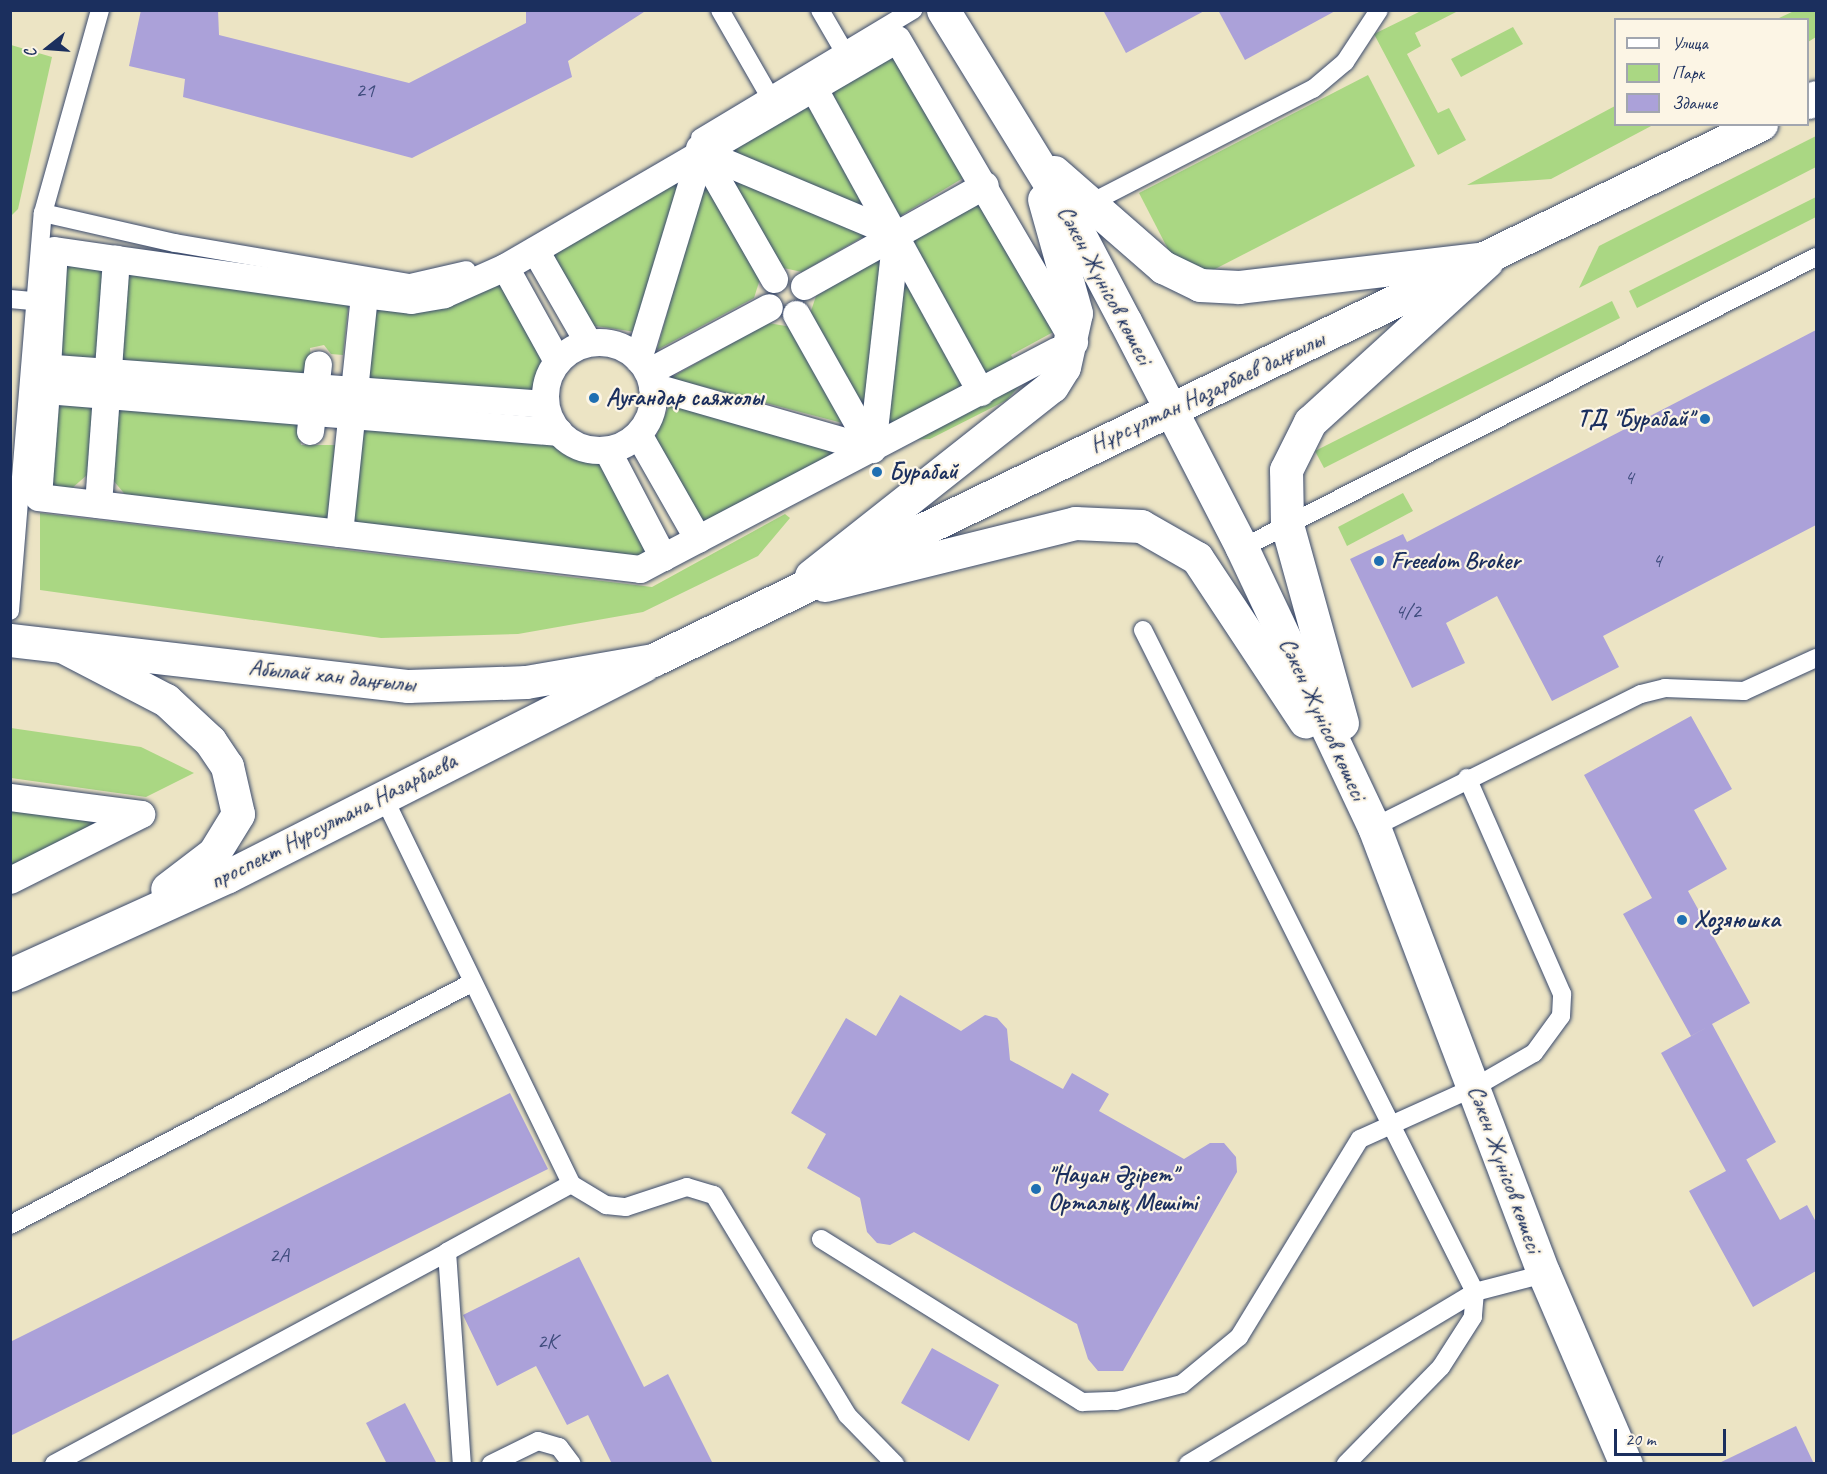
<!DOCTYPE html>
<meta charset="utf-8">
<style>
body{margin:0}
#map{position:relative;width:1827px;height:1474px;overflow:hidden;background:#ece4c4;font-family:Caveat,sans-serif}
div>[style]{position:absolute}
[style*='--x']{left:calc(var(--x)*1px);top:calc(var(--y)*1px);width:calc(var(--w)*1px);rotate:calc(var(--a)*1deg)}
.green>*{inset:0;background:#aad783}
.building>*{inset:0;background:#aba1d9}
.roads{filter:drop-shadow(0 0 2px #3a4a6d) drop-shadow(0 0 2px #3a4a6d)}
.service>*{height:18px;margin:-9px;padding:0 9px;transform-origin:9px;border-radius:9px;background:#fff}
.pedestrian>*{height:27px;margin:-13.5px;padding:0 13.5px;transform-origin:13.5px;border-radius:13.5px;background:#fff}
.pedestrian>.ring{margin:-13.5px;padding:0;box-sizing:content-box;background:none;border:27px solid #fff;border-radius:50%}
.tertiary>*{height:33px;margin:-16.5px;padding:0 16.5px;transform-origin:16.5px;border-radius:16.5px;background:#fff}
.secondary>*{height:33px;margin:-16.5px;padding:0 16.5px;transform-origin:16.5px;border-radius:16.5px;background:#fff}
.trunk>*{height:33px;margin:-16.5px;padding:0 16.5px;transform-origin:16.5px;border-radius:16.5px;background:#fff}
.dots>*{width:16px;height:16px;translate:-50% -50%;box-sizing:border-box;border:3px solid #fcf5e5;border-radius:50%}
span{translate:-50% -50%;white-space:nowrap;text-align:center;line-height:1.15;-webkit-text-stroke:4.5px #fcf5e5;paint-order:stroke}
.number-label{font-size:21px;color:#3f4c7d}
.number-label span{-webkit-text-stroke-width:0}
.street-label{font-size:24px;color:#1b2f5e}
.poi-label{font-size:24px;color:#1b2f5e;font-weight:700}
.left{translate:0 -50%;text-align:left}
.right{translate:-100% -50%;text-align:right}
.frame{position:absolute;inset:0;border:12px solid #1b2f5e;pointer-events:none}
.legend{position:absolute;left:1614px;top:18px;width:195px;height:108px;box-sizing:border-box;background:#fcf5e5;border:2px solid #a2a6af;margin:0;padding:8px 10px;list-style:none;font-size:18px;color:#1b2f5e}
.legend li{display:flex;align-items:center;gap:12px;height:30px}
.legend b{width:30px;border:2px solid #a2a6af}
.north{position:absolute;left:18px;top:18px;width:60px;height:60px;-webkit-text-stroke:4px #fcf5e5;paint-order:stroke;rotate:253deg;font-size:16px;font-weight:700;line-height:24px;text-align:center;color:#1b2f5e}
.north::after{content:'';display:block;margin:auto;width:21px;height:27px;background:#1b2f5e;clip-path:polygon(50% 0,100% 100%,50% 72%,0 100%)}
.scale{position:absolute;left:1614px;top:1429px;width:112px;height:27px;box-sizing:border-box;border:3px solid #1b2f5e;border-top:0;padding-left:8px;font-size:18px;line-height:21px;white-space:nowrap;color:#1b2f5e;-webkit-text-stroke:4px #fcf5e5;paint-order:stroke}
</style>
<div id="map">
<div class="green">
<i style="clip-path:polygon(1421px 11px,1458px 11px,1415px 33px,1421px 46px,1407px 54px,1438px 113px,1449px 108px,1466px 140px,1438px 155px,1374px 34px)"></i>
<i style="clip-path:polygon(1794px 11px,1816px 11px,1816px 37px,1808px 42px,1808px 20px,1777px 19px)"></i>
<i style="clip-path:polygon(1513px 27px,1523px 44px,1461px 77px,1451px 59px)"></i>
<i style="clip-path:polygon(11px 45px,52px 57px,18px 209px,11px 216px)"></i>
<i style="clip-path:polygon(896px 53px,968px 175px,897px 218px,824px 95px)"></i>
<i style="clip-path:polygon(1368px 75px,1415px 166px,1186px 284px,1139px 193px)"></i>
<i style="clip-path:polygon(808px 106px,872px 214px,721px 154px)"></i>
<i style="clip-path:polygon(1615px 106px,1616px 124px,1653px 125px,1551px 179px,1467px 185px)"></i>
<i style="clip-path:polygon(1816px 136px,1816px 167px,1579px 288px,1599px 246px)"></i>
<i style="clip-path:polygon(720px 169px,873px 231px,802px 272px,779px 267px)"></i>
<i style="clip-path:polygon(687px 172px,636px 332px,589px 325px,546px 252px)"></i>
<i style="clip-path:polygon(705px 176px,760px 279px,754px 298px,657px 350px)"></i>
<i style="clip-path:polygon(1816px 197px,1816px 217px,1637px 308px,1629px 291px)"></i>
<i style="clip-path:polygon(986px 199px,1057px 330px,1011px 355px,1017px 366px,986px 383px,909px 241px)"></i>
<i style="clip-path:polygon(886px 255px,865px 418px,809px 317px,816px 296px)"></i>
<i style="clip-path:polygon(59px 258px,104px 263px,96px 365px,52px 362px)"></i>
<i style="clip-path:polygon(903px 265px,969px 392px,880px 438px)"></i>
<i style="clip-path:polygon(126px 269px,349px 300px,343px 355px,331px 354px,324px 345px,310px 348px,313px 382px,119px 368px)"></i>
<i style="clip-path:polygon(499px 276px,542px 356px,532px 397px,366px 388px,374px 302px)"></i>
<i style="clip-path:polygon(1612px 301px,1620px 318px,1324px 468px,1315px 451px)"></i>
<i style="clip-path:polygon(768px 323px,792px 327px,850px 425px,670px 378px)"></i>
<i style="clip-path:polygon(1026px 378px,1007px 400px,930px 439px,909px 440px)"></i>
<i style="clip-path:polygon(50px 398px,93px 401px,87px 475px,71px 489px,44px 487px)"></i>
<i style="clip-path:polygon(671px 401px,855px 452px,703px 530px,654px 441px)"></i>
<i style="clip-path:polygon(119px 404px,309px 417px,299px 433px,301px 445px,335px 445px,327px 521px,128px 498px,113px 480px)"></i>
<i style="clip-path:polygon(364px 423px,546px 437px,569px 456px,602px 464px,651px 557px,353px 523px)"></i>
<i style="clip-path:polygon(1403px 493px,1413px 511px,1347px 546px,1338px 527px)"></i>
<i style="clip-path:polygon(40px 513px,652px 587px,785px 514px,790px 518px,758px 556px,643px 612px,518px 634px,381px 638px,40px 590px)"></i>
<i style="clip-path:polygon(11px 728px,141px 747px,194px 773px,146px 797px,11px 778px)"></i>
<i style="clip-path:polygon(11px 809px,106px 822px,11px 870px)"></i>
</div>
<div class="building">
<i style="clip-path:polygon(141px 10px,218px 10px,219px 35px,409px 83px,526px 23px,526px 10px,647px 10px,568px 61px,572px 77px,412px 158px,183px 97px,185px 79px,129px 66px)"></i>
<i style="clip-path:polygon(1103px 10px,1206px 10px,1126px 53px)"></i>
<i style="clip-path:polygon(1218px 10px,1337px 10px,1245px 60px)"></i>
<i style="clip-path:polygon(1816px 330px,1816px 525px,1603px 636px,1619px 667px,1552px 701px,1497px 596px,1446px 623px,1465px 663px,1412px 688px,1350px 559px,1403px 534px,1407px 542px)"></i>
<i style="clip-path:polygon(1691px 716px,1732px 789px,1694px 810px,1727px 869px,1688px 891px,1750px 1003px,1712px 1024px,1776px 1142px,1742px 1162px,1746px 1159px,1780px 1220px,1807px 1205px,1816px 1222px,1816px 1271px,1753px 1307px,1689px 1191px,1726px 1171px,1661px 1053px,1709px 1026px,1691px 1036px,1623px 914px,1652px 898px,1584px 775px)"></i>
<i style="clip-path:polygon(900px 995px,961px 1031px,985px 1015px,997px 1018px,1007px 1029px,1010px 1060px,1063px 1089px,1072px 1073px,1109px 1094px,1099px 1111px,1184px 1159px,1210px 1143px,1224px 1143px,1236px 1157px,1237px 1172px,1123px 1371px,1098px 1371px,1088px 1359px,1077px 1324px,914px 1232px,890px 1245px,877px 1243px,867px 1232px,860px 1198px,807px 1168px,826px 1134px,791px 1113px,846px 1018px,876px 1036px)"></i>
<i style="clip-path:polygon(510px 1093px,548px 1169px,10px 1436px,10px 1342px)"></i>
<i style="clip-path:polygon(579px 1257px,644px 1387px,668px 1374px,713px 1464px,612px 1464px,588px 1415px,567px 1425px,536px 1366px,497px 1386px,463px 1315px)"></i>
<i style="clip-path:polygon(932px 1348px,999px 1385px,969px 1441px,901px 1403px)"></i>
<i style="clip-path:polygon(405px 1403px,437px 1464px,387px 1464px,366px 1423px)"></i>
<i style="clip-path:polygon(1796px 1426px,1814px 1464px,1717px 1464px)"></i>
</div>
<div class="roads">
<div class="service">
<i style="--x:720;--y:10;--w:100;--a:60.1"></i>
<i style="--x:820;--y:10;--w:50;--a:59.8"></i>
<i style="--x:700;--y:138;--w:249;--a:-31"></i>
<i style="--x:1083;--y:207;--w:259;--a:-27.2"></i>
<i style="--x:1313;--y:89;--w:42;--a:-40.2"></i>
<i style="--x:1345;--y:62;--w:62;--a:-56.8"></i>
<i style="--x:43;--y:213;--w:135;--a:12.8"></i>
<i style="--x:175;--y:243;--w:238;--a:9.7"></i>
<i style="--x:410;--y:283;--w:58;--a:-12.8"></i>
<i style="--x:10;--y:299;--w:22;--a:5"></i>
<i style="--x:1242;--y:548;--w:644;--a:-26.88"></i>
<i style="--x:10;--y:611;--w:399;--a:-85.3"></i>
<i style="--x:43;--y:213;--w:211;--a:-74.3"></i>
<i style="--x:1143;--y:630;--w:741;--a:63.37"></i>
<i style="--x:1475;--y:1292;--w:25;--a:95"></i>
<i style="--x:1473;--y:1317;--w:59;--a:122.6"></i>
<i style="--x:1441;--y:1367;--w:136;--a:134.4"></i>
<i style="--x:383;--y:796;--w:431;--a:64.1"></i>
<i style="--x:571;--y:1184;--w:141;--a:151.3"></i>
<i style="--x:447;--y:1252;--w:213;--a:86"></i>
<i style="--x:1374;--y:827;--w:298;--a:-26.5"></i>
<i style="--x:1641;--y:694;--w:25;--a:-14"></i>
<i style="--x:1665;--y:688;--w:79;--a:2.2"></i>
<i style="--x:1744;--y:691;--w:79;--a:-24.6"></i>
<i style="--x:571;--y:1184;--w:41;--a:31"></i>
<i style="--x:606;--y:1205;--w:20;--a:6"></i>
<i style="--x:626;--y:1207;--w:64;--a:-18.2"></i>
<i style="--x:687;--y:1187;--w:28;--a:17"></i>
<i style="--x:714;--y:1195;--w:257;--a:58.8"></i>
<i style="--x:847;--y:1415;--w:69;--a:45.6"></i>
<i style="--x:10;--y:1225;--w:523;--a:-27.69"></i>
<i style="--x:821;--y:1239;--w:308;--a:32"></i>
<i style="--x:1082;--y:1402;--w:34;--a:-2"></i>
<i style="--x:1116;--y:1401;--w:68;--a:-14.4"></i>
<i style="--x:1182;--y:1384;--w:74;--a:-39.5"></i>
<i style="--x:1239;--y:1337;--w:232;--a:-58.6"></i>
<i style="--x:1360;--y:1139;--w:126;--a:-24.3"></i>
<i style="--x:1475;--y:1087;--w:68;--a:-30"></i>
<i style="--x:1534;--y:1053;--w:46;--a:-53.9"></i>
<i style="--x:1561;--y:1016;--w:22;--a:-87"></i>
<i style="--x:1562;--y:994;--w:236;--a:-113.7"></i>
<i style="--x:54;--y:1464;--w:447;--a:-28.3"></i>
<i style="--x:491;--y:1464;--w:52;--a:-26.1"></i>
<i style="--x:538;--y:1441;--w:22;--a:16"></i>
<i style="--x:559;--y:1447;--w:21;--a:53"></i>
<i style="--x:1188;--y:1464;--w:335;--a:-30.9"></i>
<i style="--x:1475;--y:1292;--w:71;--a:-14.6"></i>
</div>
<div class="pedestrian">
<i style="--x:813;--y:87;--w:348;--a:61.2"></i>
<i style="--x:699;--y:148;--w:151;--a:60.2"></i>
<i style="--x:535;--y:250;--w:106;--a:60.1"></i>
<i style="--x:505;--y:267;--w:107;--a:61"></i>
<i style="--x:804;--y:286;--w:207;--a:-29.2"></i>
<i style="--x:796;--y:314;--w:155;--a:60.6"></i>
<i class="ring" style="left:545px;top:342px;width:81px;height:81px"></i>
<i style="--x:638;--y:359;--w:216;--a:-73.1"></i>
<i style="--x:701;--y:152;--w:212;--a:22.8"></i>
<i style="--x:896;--y:234;--w:216;--a:96.4"></i>
<i style="--x:872;--y:449;--w:229;--a:-164"></i>
<i style="--x:47;--y:367;--w:117;--a:-86.6"></i>
<i style="--x:54;--y:250;--w:63;--a:8.3"></i>
<i style="--x:648;--y:372;--w:137;--a:-28.2"></i>
<i style="--x:46;--y:390;--w:107;--a:94.3"></i>
<i style="--x:38;--y:497;--w:606;--a:6.82"></i>
<i style="--x:640;--y:569;--w:26;--a:-28"></i>
<i style="--x:545;--y:404;--w:499;--a:-175.8"></i>
<i style="--x:47;--y:367;--w:23;--a:92"></i>
<i style="--x:46;--y:390;--w:515;--a:4.68"></i>
<i style="--x:310;--y:431;--w:67;--a:-83.2"></i>
<i style="--x:638;--y:434;--w:121;--a:60.3"></i>
<i style="--x:607;--y:450;--w:121;--a:62.4"></i>
<i style="--x:663;--y:557;--w:444;--a:-27.7"></i>
<i style="--x:98;--y:504;--w:246;--a:-85.8"></i>
<i style="--x:116;--y:259;--w:250;--a:8"></i>
<i style="--x:339;--y:533;--w:240;--a:-84"></i>
<i style="--x:364;--y:294;--w:47;--a:7.3"></i>
<i style="--x:411;--y:300;--w:34;--a:-10"></i>
<i style="--x:444;--y:294;--w:67;--a:-23.9"></i>
<i style="--x:505;--y:267;--w:453;--a:-30.2"></i>
<i style="--x:897;--y:39;--w:351;--a:59.7"></i>
<i style="--x:10;--y:797;--w:132;--a:7.4"></i>
<i style="--x:10;--y:880;--w:147;--a:-26.7"></i>
</div>
<div class="tertiary">
<i style="--x:943;--y:10;--w:241;--a:58.4"></i>
<i style="--x:1069;--y:215;--w:120;--a:62.2"></i>
<i style="--x:1125;--y:321;--w:255;--a:62.7"></i>
<i style="--x:1242;--y:548;--w:309;--a:64.7"></i>
<i style="--x:1374;--y:827;--w:478;--a:69.2"></i>
<i style="--x:1544;--y:1274;--w:207;--a:66.7"></i>
<i style="--x:1054;--y:172;--w:145;--a:41.1"></i>
<i style="--x:1163;--y:267;--w:41;--a:25.9"></i>
<i style="--x:1200;--y:285;--w:39;--a:3"></i>
<i style="--x:1239;--y:287;--w:240;--a:-6.7"></i>
<i style="--x:811;--y:576;--w:307;--a:-38.3"></i>
<i style="--x:1052;--y:386;--w:22;--a:-58"></i>
<i style="--x:1064;--y:367;--w:55;--a:-77.5"></i>
<i style="--x:1076;--y:313;--w:118;--a:-105.7"></i>
<i style="--x:825;--y:585;--w:258;--a:-13.9"></i>
<i style="--x:1075;--y:523;--w:66;--a:2.6"></i>
<i style="--x:1141;--y:526;--w:64;--a:29.7"></i>
<i style="--x:1197;--y:558;--w:196;--a:56.5"></i>
<i style="--x:1342;--y:723;--w:205;--a:-105.5"></i>
<i style="--x:1287;--y:525;--w:55;--a:-91"></i>
<i style="--x:1286;--y:470;--w:54;--a:-63.4"></i>
<i style="--x:1310;--y:422;--w:239;--a:-42.3"></i>
</div>
<div class="secondary">
<i style="--x:64;--y:647;--w:115;--a:27.5"></i>
<i style="--x:166;--y:700;--w:60;--a:43"></i>
<i style="--x:210;--y:741;--w:30;--a:56"></i>
<i style="--x:227;--y:766;--w:49;--a:77.1"></i>
<i style="--x:238;--y:814;--w:46;--a:121.6"></i>
<i style="--x:214;--y:853;--w:59;--a:142.5"></i>
<i style="--x:10;--y:975;--w:239;--a:-24.4"></i>
<i style="--x:228;--y:876;--w:466;--a:-26.9"></i>
</div>
<div class="trunk">
<i style="--x:1808;--y:102;--w:9;--a:-32"></i>
<i style="--x:10;--y:640;--w:401;--a:6.6"></i>
<i style="--x:408;--y:686;--w:118;--a:-1.9"></i>
<i style="--x:526;--y:682;--w:129;--a:-9.8"></i>
<i style="--x:653;--y:660;--w:1231;--a:-25.82"></i>
</div>
</div>
<div class="dots">
<i style="left:594px;top:398px;background:#1f6fb2"></i>
<i style="left:1705px;top:419px;background:#1f6fb2"></i>
<i style="left:877px;top:472px;background:#1f6fb2"></i>
<i style="left:1379px;top:561px;background:#1f6fb2"></i>
<i style="left:1682px;top:920px;background:#1f6fb2"></i>
<i style="left:1036px;top:1189px;background:#1f6fb2"></i>
</div>
<div class="number-label">
<span style="left:365px;top:90px">21</span>
<span style="left:1629px;top:477px">4</span>
<span style="left:1657px;top:560px">4</span>
<span style="left:1408px;top:611px">4/2</span>
<span style="left:279px;top:1255px">2А</span>
<span style="left:547px;top:1341px">2К</span>
</div>
<div class="street-label">
<span style="left:1105px;top:285px;rotate:62deg">Сәкен Жүнісов көшесі</span>
<span style="left:1207px;top:392px;rotate:-25deg">Нұрсұлтан Назарбаев даңғылы</span>
<span style="left:332px;top:676px;rotate:6deg">Абылай хан даңғылы</span>
<span style="left:1323px;top:719px;rotate:65deg">Сәкен Жүнісов көшесі</span>
<span style="left:333px;top:821px;rotate:-27deg">проспект Нурсултана Назарбаева</span>
<span style="left:1505px;top:1169px;rotate:70deg">Сәкен Жүнісов көшесі</span>
</div>
<div class="poi-label">
<span class="left" style="left:606px;top:398px">Ауғандар саяжолы</span>
<span class="right" style="left:1693px;top:419px">ТД "Бурабай"</span>
<span class="left" style="left:889px;top:472px">Бурабай</span>
<span class="left" style="left:1391px;top:561px">Freedom Broker</span>
<span class="left" style="left:1694px;top:920px">Хозяюшка</span>
<span class="left" style="left:1048px;top:1189px">"Науан Әзірет"<br>Орталық Мешіті</span>
</div>
<div class="frame"></div>
<ul class="legend">
<li><b style="height:8px;background:#fff"></b>Улица</li>
<li><b style="height:16px;background:#aad783"></b>Парк</li>
<li><b style="height:16px;background:#aba1d9"></b>Здание</li>
</ul>
<div class="north">С</div>
<div class="scale">20 m</div>
</div>
